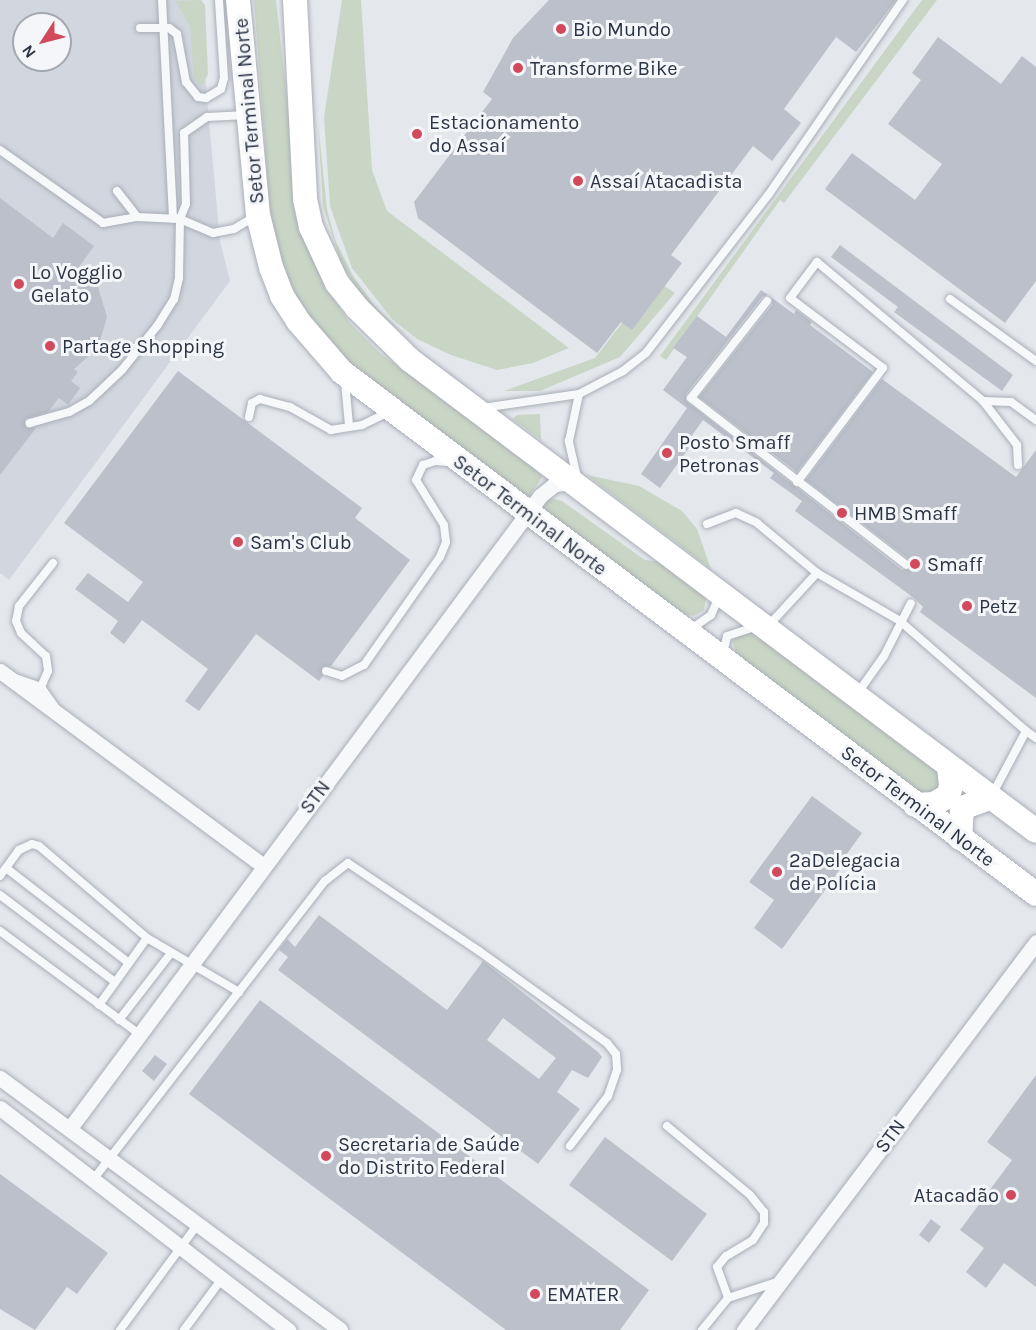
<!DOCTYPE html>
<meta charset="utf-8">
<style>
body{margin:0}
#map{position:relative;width:1036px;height:1330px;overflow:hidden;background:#e4e7ec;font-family:Karla,sans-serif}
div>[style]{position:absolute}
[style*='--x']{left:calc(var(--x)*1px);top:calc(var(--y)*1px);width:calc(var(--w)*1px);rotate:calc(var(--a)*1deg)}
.built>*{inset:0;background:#d2d6de}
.green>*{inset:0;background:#c9d6c5}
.building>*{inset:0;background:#bbc0ca}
.roads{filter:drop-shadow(0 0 2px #a9aeb7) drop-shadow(0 0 2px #a9aeb7)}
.lane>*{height:8px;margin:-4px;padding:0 4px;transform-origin:4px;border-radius:4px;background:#f7f8fa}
.street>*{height:15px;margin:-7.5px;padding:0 7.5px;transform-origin:7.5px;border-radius:7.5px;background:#f7f8fa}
.primary>*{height:24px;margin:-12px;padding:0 12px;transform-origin:12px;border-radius:12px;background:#fff}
.dots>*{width:16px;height:16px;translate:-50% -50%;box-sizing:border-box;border:3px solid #f4f6f9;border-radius:50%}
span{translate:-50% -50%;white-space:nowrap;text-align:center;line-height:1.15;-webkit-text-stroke:6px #f4f6f9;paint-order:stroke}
.poi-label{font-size:20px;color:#2b3445}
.left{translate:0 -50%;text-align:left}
.right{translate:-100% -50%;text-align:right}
.street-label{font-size:20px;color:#2b3445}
.north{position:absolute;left:12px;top:12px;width:60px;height:60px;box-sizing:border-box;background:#f4f6f9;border:2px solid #a4a8b1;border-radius:50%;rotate:234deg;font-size:16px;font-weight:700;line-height:24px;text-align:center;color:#2b3445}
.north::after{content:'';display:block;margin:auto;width:21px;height:27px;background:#d1495b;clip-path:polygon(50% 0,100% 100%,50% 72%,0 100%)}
</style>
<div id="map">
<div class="built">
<i style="clip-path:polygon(evenodd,0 0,198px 0,220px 241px,230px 281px,9px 580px,0 573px,0 0,24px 24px,60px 24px,60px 60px,24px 60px,24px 24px)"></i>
</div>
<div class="green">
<i style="clip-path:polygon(201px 0,205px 5px,208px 74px,202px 86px,194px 79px,190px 26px,175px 1px)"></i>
<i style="clip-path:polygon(254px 0,276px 0,302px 235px,325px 287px,350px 323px,380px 353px,543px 476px,527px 499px,353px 366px,312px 321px,297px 297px,280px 260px,271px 223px)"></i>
<i style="clip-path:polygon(342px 0,361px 0,372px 170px,387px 211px,569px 348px,533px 363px,497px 370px,451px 355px,417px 339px,392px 319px,352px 268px,330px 206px,324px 117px)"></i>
<i style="clip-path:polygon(922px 0,937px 0,784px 203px,780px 200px,666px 360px,660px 356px)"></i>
<i style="clip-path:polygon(318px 123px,327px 209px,335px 240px,353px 276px,377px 309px,413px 341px,369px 305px,342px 266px,323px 206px)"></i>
<i style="clip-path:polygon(655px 280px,675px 293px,620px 357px,540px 391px,504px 391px,595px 358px)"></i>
<i style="clip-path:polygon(540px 414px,541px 440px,513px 419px,517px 415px)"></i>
<i style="clip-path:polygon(587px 475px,639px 486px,682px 511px,697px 529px,711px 569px)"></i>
<i style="clip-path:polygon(550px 498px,562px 501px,645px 560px,660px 562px,706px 597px,704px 610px,694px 616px,682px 614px,540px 506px)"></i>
<i style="clip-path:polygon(749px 629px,942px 773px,937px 792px,919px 792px,736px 655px,733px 642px,736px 635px)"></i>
</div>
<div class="building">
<i style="clip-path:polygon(549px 0,896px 0,856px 52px,836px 37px,784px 109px,801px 123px,772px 161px,753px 146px,671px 255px,682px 263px,632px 330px,621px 322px,597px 353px,418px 218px,414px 202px,492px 99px,483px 92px,513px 38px)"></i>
<i style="clip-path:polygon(938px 37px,1001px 84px,1022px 56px,1036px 67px,1036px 281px,1005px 323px,825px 189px,852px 153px,915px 200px,942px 164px,888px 124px,921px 80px,912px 73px)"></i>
<i style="clip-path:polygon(0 198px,53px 238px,63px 223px,94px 246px,79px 267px,98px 287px,107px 317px,98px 348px,74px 369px,78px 372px,71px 381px,80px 388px,68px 405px,59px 398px,48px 412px,25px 419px,26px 428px,36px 428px,0 475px)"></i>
<i style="clip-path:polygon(840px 245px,1013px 375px,1002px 391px,894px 312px,898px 307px,831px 257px)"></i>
<i style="clip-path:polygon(761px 290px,768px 295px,762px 297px,686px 394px,686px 401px,902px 570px,910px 569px,910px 560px,806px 480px,882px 379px,1016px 477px,1036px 450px,1036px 698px,920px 612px,923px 607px,914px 598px,795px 511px,802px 501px,770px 478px,774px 473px,703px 420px,688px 441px,692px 444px,660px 488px,641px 474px,687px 408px,663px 390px,687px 357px,673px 348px,697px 316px,726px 337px)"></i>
<i style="clip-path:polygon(772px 298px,794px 314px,796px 310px,812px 322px,810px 325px,873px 372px,797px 472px,699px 397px,772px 305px)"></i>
<i style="clip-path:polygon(178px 371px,362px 508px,355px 518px,410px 560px,331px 666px,322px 667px,323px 676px,319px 681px,256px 634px,199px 711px,185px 701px,208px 669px,142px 620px,124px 644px,110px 633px,118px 621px,75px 589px,88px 573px,128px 602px,143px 582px,64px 523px)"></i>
<i style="clip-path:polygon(812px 796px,862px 833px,841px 862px,844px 864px,782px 949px,754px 928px,774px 900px,749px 882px)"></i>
<i style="clip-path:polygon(evenodd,319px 915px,447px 1010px,483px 961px,598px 1052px,602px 1057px,588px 1078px,572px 1070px,557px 1092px,580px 1109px,538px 1164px,278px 970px,288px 957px,279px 950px,287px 939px,295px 947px,319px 915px,503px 1018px,556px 1058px,539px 1079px,487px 1040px,503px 1018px)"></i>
<i style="clip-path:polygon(260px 1000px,649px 1290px,620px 1330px,506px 1330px,189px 1094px)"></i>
<i style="clip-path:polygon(155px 1055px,167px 1064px,154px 1081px,142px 1071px)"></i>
<i style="clip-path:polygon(1036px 1075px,1036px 1287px,1004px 1263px,986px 1288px,966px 1272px,984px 1248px,960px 1230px,1012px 1160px,987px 1142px)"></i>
<i style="clip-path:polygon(605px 1137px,707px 1214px,672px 1261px,569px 1185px)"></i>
<i style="clip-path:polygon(0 1174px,108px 1253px,77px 1294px,67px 1287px,35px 1330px,0 1309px)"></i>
<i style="clip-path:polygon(931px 1219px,941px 1227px,929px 1243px,919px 1235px)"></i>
</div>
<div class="roads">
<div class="lane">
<i style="--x:162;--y:0;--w:219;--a:87.1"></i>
<i style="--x:140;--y:28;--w:29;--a:0"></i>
<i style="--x:169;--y:28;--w:10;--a:37"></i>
<i style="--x:177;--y:34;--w:49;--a:79.4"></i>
<i style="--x:186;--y:82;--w:19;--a:51"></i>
<i style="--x:198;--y:97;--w:8;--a:7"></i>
<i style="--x:206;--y:98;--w:17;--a:-31"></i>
<i style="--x:221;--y:89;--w:11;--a:-75"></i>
<i style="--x:224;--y:78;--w:78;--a:-93.7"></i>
<i style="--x:247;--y:115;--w:40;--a:177.1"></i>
<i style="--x:207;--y:117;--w:28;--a:145"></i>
<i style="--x:184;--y:133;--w:71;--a:88.4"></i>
<i style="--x:186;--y:204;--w:16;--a:112"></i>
<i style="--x:180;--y:219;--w:36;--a:23"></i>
<i style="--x:213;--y:233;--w:21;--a:-11"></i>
<i style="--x:234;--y:229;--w:23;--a:-31"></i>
<i style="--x:0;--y:150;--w:126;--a:35.3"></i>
<i style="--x:103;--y:223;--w:35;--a:-10"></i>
<i style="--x:137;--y:217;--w:43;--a:2.7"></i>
<i style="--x:180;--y:219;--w:59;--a:91"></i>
<i style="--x:179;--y:278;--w:22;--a:103"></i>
<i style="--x:174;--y:299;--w:32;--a:122"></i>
<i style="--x:157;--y:326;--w:56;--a:128.5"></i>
<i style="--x:122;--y:370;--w:45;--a:136.8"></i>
<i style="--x:89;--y:401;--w:23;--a:151"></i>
<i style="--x:69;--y:412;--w:41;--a:164.2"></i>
<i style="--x:117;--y:191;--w:33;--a:52"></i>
<i style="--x:950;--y:299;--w:106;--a:35.8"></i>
<i style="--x:767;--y:301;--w:123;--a:128.1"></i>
<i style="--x:691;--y:398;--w:272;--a:37.8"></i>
<i style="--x:345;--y:382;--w:43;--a:84.7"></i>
<i style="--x:983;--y:401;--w:56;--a:52.3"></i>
<i style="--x:1017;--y:445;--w:20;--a:87"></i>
<i style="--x:482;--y:408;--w:98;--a:-8.2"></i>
<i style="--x:579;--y:394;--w:50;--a:-27.6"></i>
<i style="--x:623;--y:371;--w:29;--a:-38"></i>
<i style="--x:646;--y:353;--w:201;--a:-52.3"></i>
<i style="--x:769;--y:194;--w:236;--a:-55.4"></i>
<i style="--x:249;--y:417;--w:14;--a:-78"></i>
<i style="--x:252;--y:403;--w:9;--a:-27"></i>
<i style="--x:260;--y:399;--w:31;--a:15"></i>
<i style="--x:290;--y:407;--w:47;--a:29.3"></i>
<i style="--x:331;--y:430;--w:31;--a:-9"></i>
<i style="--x:362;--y:425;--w:30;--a:-26"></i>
<i style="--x:577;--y:477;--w:37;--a:-103"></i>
<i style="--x:569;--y:441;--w:48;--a:-78"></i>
<i style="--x:797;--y:482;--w:143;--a:-53"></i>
<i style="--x:883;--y:368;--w:116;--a:-143"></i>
<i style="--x:790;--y:298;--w:45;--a:-53.1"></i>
<i style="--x:817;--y:262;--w:217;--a:39.9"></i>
<i style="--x:983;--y:401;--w:28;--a:2"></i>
<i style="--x:1011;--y:402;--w:31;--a:36"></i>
<i style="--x:707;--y:524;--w:31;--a:-21"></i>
<i style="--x:736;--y:513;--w:23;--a:25"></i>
<i style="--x:757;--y:523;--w:78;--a:39.8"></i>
<i style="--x:53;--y:563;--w:55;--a:128.3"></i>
<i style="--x:19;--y:606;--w:15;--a:101"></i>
<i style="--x:16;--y:621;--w:13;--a:67"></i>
<i style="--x:21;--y:633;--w:34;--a:43"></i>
<i style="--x:46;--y:656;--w:15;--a:82"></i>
<i style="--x:48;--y:671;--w:17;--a:114"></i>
<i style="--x:41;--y:687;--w:24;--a:55"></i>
<i style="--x:769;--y:625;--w:71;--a:-47.3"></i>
<i style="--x:817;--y:573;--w:96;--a:30"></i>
<i style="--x:900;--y:621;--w:167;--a:41.1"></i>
<i style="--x:1026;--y:731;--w:70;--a:118"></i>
<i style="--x:691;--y:629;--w:24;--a:-35"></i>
<i style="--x:711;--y:615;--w:20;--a:-66"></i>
<i style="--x:723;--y:654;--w:18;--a:-77"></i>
<i style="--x:727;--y:636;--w:29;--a:-18"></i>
<i style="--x:326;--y:671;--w:17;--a:17"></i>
<i style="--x:342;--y:676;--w:25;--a:-27"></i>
<i style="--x:364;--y:665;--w:132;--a:-54.9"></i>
<i style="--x:440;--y:557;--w:16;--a:-68"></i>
<i style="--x:446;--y:542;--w:17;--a:-97"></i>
<i style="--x:444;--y:525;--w:53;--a:-121.9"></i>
<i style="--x:416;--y:480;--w:17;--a:-65"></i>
<i style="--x:423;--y:465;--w:13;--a:-18"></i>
<i style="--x:435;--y:461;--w:14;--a:4"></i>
<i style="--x:12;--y:677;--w:31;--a:19"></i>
<i style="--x:857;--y:694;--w:47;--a:-54.6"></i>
<i style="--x:884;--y:656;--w:59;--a:-63"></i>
<i style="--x:1026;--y:731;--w:12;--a:35"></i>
<i style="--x:6;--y:868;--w:155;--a:37.7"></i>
<i style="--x:0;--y:876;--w:32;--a:-54"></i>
<i style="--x:19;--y:850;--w:14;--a:-25"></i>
<i style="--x:32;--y:844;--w:7;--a:16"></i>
<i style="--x:39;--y:846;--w:142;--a:40.4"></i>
<i style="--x:147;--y:938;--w:107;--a:30.4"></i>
<i style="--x:0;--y:895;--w:144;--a:37.1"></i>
<i style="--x:0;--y:931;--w:173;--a:36.5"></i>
<i style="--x:99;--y:1005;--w:82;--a:-54.4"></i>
<i style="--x:119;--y:1020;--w:85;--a:-52.2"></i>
<i style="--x:667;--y:1126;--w:108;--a:39.7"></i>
<i style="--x:750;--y:1195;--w:22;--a:51"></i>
<i style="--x:764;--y:1212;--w:11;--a:90"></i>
<i style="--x:764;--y:1223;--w:20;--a:123"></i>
<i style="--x:753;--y:1240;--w:31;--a:149"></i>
<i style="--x:726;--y:1256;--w:14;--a:129"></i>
<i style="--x:717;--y:1267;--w:33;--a:70"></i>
<i style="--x:92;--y:1181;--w:380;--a:-52.2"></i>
<i style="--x:325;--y:881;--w:29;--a:-38"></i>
<i style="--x:348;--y:863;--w:158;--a:33.9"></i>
<i style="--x:479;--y:951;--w:158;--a:35.7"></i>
<i style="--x:607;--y:1043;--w:14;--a:51"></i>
<i style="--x:616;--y:1054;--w:16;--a:86"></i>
<i style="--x:617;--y:1070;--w:28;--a:109"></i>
<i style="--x:608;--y:1096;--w:63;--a:127.2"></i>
<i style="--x:120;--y:1330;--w:132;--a:-53.7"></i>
<i style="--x:184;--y:1330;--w:62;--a:-53.5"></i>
<i style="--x:702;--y:1330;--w:41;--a:-50.9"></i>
<i style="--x:728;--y:1298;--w:52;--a:-18.1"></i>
</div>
<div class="street">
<i style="--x:0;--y:671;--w:328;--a:36.5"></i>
<i style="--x:0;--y:1078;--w:423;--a:36.5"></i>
<i style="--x:0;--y:1108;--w:364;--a:37.6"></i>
<i style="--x:70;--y:1128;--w:788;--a:-53.36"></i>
<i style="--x:540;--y:496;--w:19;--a:-39"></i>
<i style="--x:555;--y:484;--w:16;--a:-7"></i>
<i style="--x:744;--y:1330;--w:486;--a:-53"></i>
</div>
<div class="primary">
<i style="--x:238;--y:0;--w:216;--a:84.7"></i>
<i style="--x:258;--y:215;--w:54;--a:76"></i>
<i style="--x:271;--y:267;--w:31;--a:69"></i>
<i style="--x:282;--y:296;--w:30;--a:57"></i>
<i style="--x:298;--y:321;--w:67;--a:49.2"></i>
<i style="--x:342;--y:372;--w:868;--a:36.95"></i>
<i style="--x:295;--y:0;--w:199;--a:87.1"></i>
<i style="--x:305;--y:199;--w:29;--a:78"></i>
<i style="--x:311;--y:227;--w:62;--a:65.1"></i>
<i style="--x:337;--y:283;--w:32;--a:51"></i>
<i style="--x:357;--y:308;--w:74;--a:44.5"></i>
<i style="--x:410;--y:360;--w:783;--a:36.96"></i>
<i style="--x:915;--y:805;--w:19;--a:-3"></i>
<i style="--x:934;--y:804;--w:16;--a:-30"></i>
<i style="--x:948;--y:796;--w:10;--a:-73"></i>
<i style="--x:951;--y:786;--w:19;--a:-96"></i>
<i style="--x:960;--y:838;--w:30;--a:-86"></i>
<i style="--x:962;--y:808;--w:30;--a:-20"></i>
</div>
</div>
<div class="dots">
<i style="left:561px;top:29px;background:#d1495b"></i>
<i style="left:518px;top:68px;background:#d1495b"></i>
<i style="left:417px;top:134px;background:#d1495b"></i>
<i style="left:578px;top:181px;background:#d1495b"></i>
<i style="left:19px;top:284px;background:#d1495b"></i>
<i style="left:50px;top:346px;background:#d1495b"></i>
<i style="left:667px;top:453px;background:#d1495b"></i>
<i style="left:842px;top:513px;background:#d1495b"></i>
<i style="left:238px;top:542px;background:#d1495b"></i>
<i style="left:915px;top:564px;background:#d1495b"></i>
<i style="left:967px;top:606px;background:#d1495b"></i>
<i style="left:777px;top:872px;background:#d1495b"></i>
<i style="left:326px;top:1156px;background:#d1495b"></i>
<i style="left:1011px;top:1195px;background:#d1495b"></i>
<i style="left:535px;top:1294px;background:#d1495b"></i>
</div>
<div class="poi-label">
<span class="left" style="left:573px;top:29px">Bio Mundo</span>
<span class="left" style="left:530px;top:68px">Transforme Bike</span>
<span class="left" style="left:429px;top:134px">Estacionamento<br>do Assaí</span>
<span class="left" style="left:590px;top:181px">Assaí Atacadista</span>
<span class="left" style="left:31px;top:284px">Lo Vogglio<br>Gelato</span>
<span class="left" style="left:62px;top:346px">Partage Shopping</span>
<span class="left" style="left:679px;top:454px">Posto Smaff<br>Petronas</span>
<span class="left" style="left:854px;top:513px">HMB Smaff</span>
<span class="left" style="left:250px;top:542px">Sam's Club</span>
<span class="left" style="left:927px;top:564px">Smaff</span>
<span class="left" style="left:979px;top:606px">Petz</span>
<span class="left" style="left:789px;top:872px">2ªDelegacia<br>de Polícia</span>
<span class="left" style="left:338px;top:1156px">Secretaria de Saúde<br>do Distrito Federal</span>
<span class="right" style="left:999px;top:1195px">Atacadão</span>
<span class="left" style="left:547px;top:1294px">EMATER</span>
</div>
<div class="street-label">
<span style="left:249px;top:111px;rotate:-95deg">Setor Terminal Norte</span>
<span style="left:530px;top:515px;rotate:37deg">Setor Terminal Norte</span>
<span style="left:315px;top:797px;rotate:-53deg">STN</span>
<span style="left:918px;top:806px;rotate:37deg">Setor Terminal Norte</span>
<span style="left:890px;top:1136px;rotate:-53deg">STN</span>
</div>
<div class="north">N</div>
</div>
